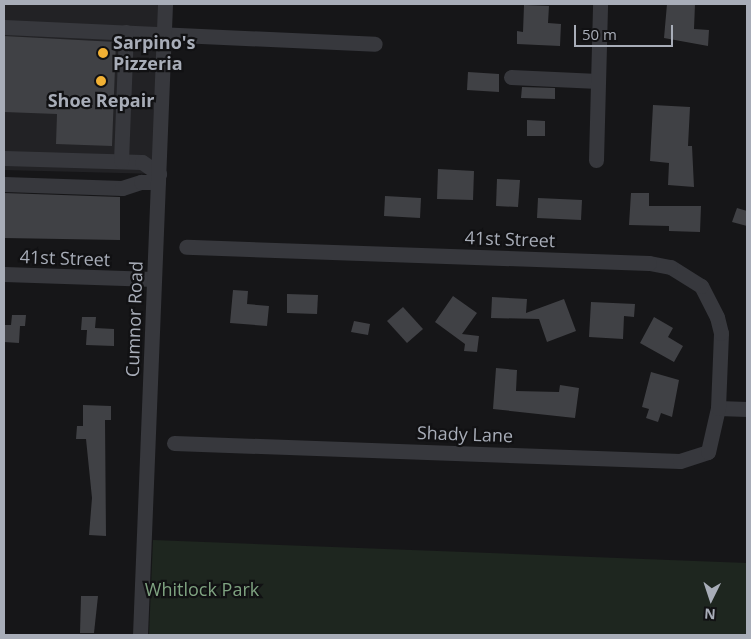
<!DOCTYPE html>
<style>
body{margin:0}
#map{position:relative;width:751px;height:639px;overflow:hidden;background:#161618;font-family:"Open Sans",sans-serif}
div>[style]{position:absolute}
[style*='--x']{left:calc(var(--x)*1px);top:calc(var(--y)*1px);width:calc(var(--w)*1px);rotate:calc(var(--a)*1deg)}
.built>*{inset:0;background:#222225}
.green>*{inset:0;background:#1e261f}
.building>*{inset:0;background:#404145}
.minor>*{height:15px;margin:-7.5px;padding:0 7.5px;transform-origin:7.5px;border-radius:7.5px;background:#37383d}
.dots>*{width:14px;height:14px;translate:-50% -50%;box-sizing:border-box;border:2px solid #111113;border-radius:50%}
span{translate:-50% -50%;white-space:nowrap;text-align:center;line-height:1.15;-webkit-text-stroke:4.5px #111113;paint-order:stroke}
.poi-label{font-size:18px;color:#a8adb8;font-weight:700}
.left{translate:0 -50%;text-align:left}
.street-label{font-size:18px;color:#a8adb8}
.park-label{font-size:18px;color:#7fa381}
.frame{position:absolute;inset:0;border:5px solid #a8adb8;pointer-events:none}
.north{position:absolute;left:686px;top:574px;width:50px;height:50px;-webkit-text-stroke:4px #111113;paint-order:stroke;rotate:184deg;font-size:14px;font-weight:700;line-height:20px;text-align:center;color:#a8adb8}
.north::after{content:'';display:block;margin:auto;width:18px;height:22px;background:#a8adb8;clip-path:polygon(50% 0,100% 100%,50% 72%,0 100%)}
.scale{position:absolute;left:574px;top:25px;width:99px;height:22px;box-sizing:border-box;border:2px solid #a8adb8;border-top:0;padding-left:6px;font-size:15px;line-height:18px;white-space:nowrap;color:#a8adb8;-webkit-text-stroke:4px #111113;paint-order:stroke}
</style>
<div id="map">
<div class="built">
<i style="clip-path:polygon(4px 4px,165px 4px,159px 174px,4px 170px)"></i>
</div>
<div class="green">
<i style="clip-path:polygon(153px 540px,747px 563px,747px 635px,149px 635px)"></i>
</div>
<div class="building">
<i style="clip-path:polygon(667px 4px,695px 4px,694px 29px,709px 30px,708px 46px,664px 38px)"></i>
<i style="clip-path:polygon(524px 5px,549px 6px,548px 23px,561px 24px,560px 46px,517px 44px,517px 31px,523px 32px)"></i>
<i style="clip-path:polygon(4px 36px,116px 42px,112px 146px,56px 144px,57px 114px,4px 112px)"></i>
<i style="clip-path:polygon(468px 72px,499px 74px,499px 92px,467px 90px)"></i>
<i style="clip-path:polygon(522px 87px,555px 88px,555px 99px,521px 98px)"></i>
<i style="clip-path:polygon(653px 105px,690px 107px,688px 146px,692px 146px,694px 187px,668px 185px,669px 163px,650px 161px)"></i>
<i style="clip-path:polygon(527px 120px,545px 121px,545px 136px,527px 136px)"></i>
<i style="clip-path:polygon(438px 169px,474px 171px,473px 200px,437px 199px)"></i>
<i style="clip-path:polygon(497px 179px,520px 180px,518px 207px,496px 206px)"></i>
<i style="clip-path:polygon(4px 193px,120px 197px,120px 240px,4px 238px)"></i>
<i style="clip-path:polygon(631px 193px,649px 193px,649px 206px,701px 206px,700px 232px,669px 231px,669px 226px,629px 225px)"></i>
<i style="clip-path:polygon(385px 196px,421px 198px,420px 218px,384px 216px)"></i>
<i style="clip-path:polygon(538px 198px,582px 200px,581px 220px,537px 218px)"></i>
<i style="clip-path:polygon(737px 208px,747px 211px,747px 226px,732px 222px)"></i>
<i style="clip-path:polygon(233px 290px,248px 291px,247px 304px,269px 306px,267px 326px,230px 323px)"></i>
<i style="clip-path:polygon(287px 294px,318px 295px,317px 314px,287px 313px)"></i>
<i style="clip-path:polygon(453px 296px,477px 313px,462px 334px,479px 336px,477px 352px,464px 351px,465px 344px,435px 322px)"></i>
<i style="clip-path:polygon(492px 297px,527px 299px,526px 313px,564px 299px,576px 331px,547px 342px,539px 319px,491px 318px)"></i>
<i style="clip-path:polygon(591px 302px,635px 304px,634px 317px,624px 316px,623px 339px,589px 337px)"></i>
<i style="clip-path:polygon(403px 307px,423px 329px,407px 343px,387px 321px)"></i>
<i style="clip-path:polygon(12px 315px,26px 315px,25px 326px,20px 326px,19px 343px,4px 342px,4px 325px,11px 325px)"></i>
<i style="clip-path:polygon(82px 317px,96px 317px,95px 328px,114px 329px,114px 346px,86px 345px,87px 330px,81px 330px)"></i>
<i style="clip-path:polygon(654px 317px,673px 328px,668px 337px,683px 346px,674px 362px,640px 343px)"></i>
<i style="clip-path:polygon(354px 321px,370px 324px,368px 335px,351px 332px)"></i>
<i style="clip-path:polygon(496px 368px,517px 370px,516px 391px,559px 392px,560px 385px,579px 388px,575px 418px,493px 409px)"></i>
<i style="clip-path:polygon(651px 372px,679px 380px,672px 417px,661px 413px,658px 422px,646px 418px,649px 409px,642px 407px)"></i>
<i style="clip-path:polygon(83px 405px,111px 406px,111px 420px,105px 420px,106px 536px,89px 535px,92px 498px,86px 439px,76px 439px,77px 426px,83px 426px)"></i>
<i style="clip-path:polygon(81px 596px,98px 596px,94px 633px,80px 633px)"></i>
</div>
<div class="minor">
<i style="--x:4;--y:27;--w:371;--a:2.6"></i>
<i style="--x:511;--y:77;--w:87;--a:2.6"></i>
<i style="--x:4;--y:158;--w:138;--a:1.7"></i>
<i style="--x:142;--y:162;--w:21;--a:35"></i>
<i style="--x:596;--y:160;--w:156;--a:-88.5"></i>
<i style="--x:121;--y:161;--w:129;--a:-87.8"></i>
<i style="--x:4;--y:184;--w:118;--a:1.9"></i>
<i style="--x:122;--y:188;--w:20;--a:-18"></i>
<i style="--x:141;--y:182;--w:17;--a:0"></i>
<i style="--x:4;--y:274;--w:150;--a:1.9"></i>
<i style="--x:718;--y:408;--w:29;--a:2"></i>
<i style="--x:174;--y:443;--w:506;--a:2.04"></i>
<i style="--x:680;--y:461;--w:29;--a:-18"></i>
<i style="--x:708;--y:452;--w:45;--a:-77.2"></i>
<i style="--x:718;--y:408;--w:75;--a:-87.7"></i>
<i style="--x:721;--y:333;--w:16;--a:-104"></i>
<i style="--x:717;--y:317;--w:35;--a:-117"></i>
<i style="--x:701;--y:286;--w:36;--a:-148"></i>
<i style="--x:670;--y:267;--w:21;--a:-169"></i>
<i style="--x:649;--y:263;--w:463;--a:-178"></i>
<i style="--x:140;--y:635;--w:631;--a:-87.73"></i>
</div>
<div class="dots">
<i style="left:103px;top:53px;background:#f2b134"></i>
<i style="left:101px;top:81px;background:#f2b134"></i>
</div>
<div class="poi-label">
<span class="left" style="left:113px;top:53px">Sarpino's<br>Pizzeria</span>
<span style="left:101px;top:100px">Shoe Repair</span>
</div>
<div class="street-label">
<span style="left:510px;top:239px;rotate:2deg">41st Street</span>
<span style="left:65px;top:258px;rotate:2deg">41st Street</span>
<span style="left:134px;top:319px;rotate:-88deg">Cumnor Road</span>
<span style="left:465px;top:434px;rotate:2deg">Shady Lane</span>
</div>
<div class="park-label">
<span style="left:202px;top:589px">Whitlock Park</span>
</div>
<div class="frame"></div>
<div class="north">N</div>
<div class="scale">50 m</div>
</div>
